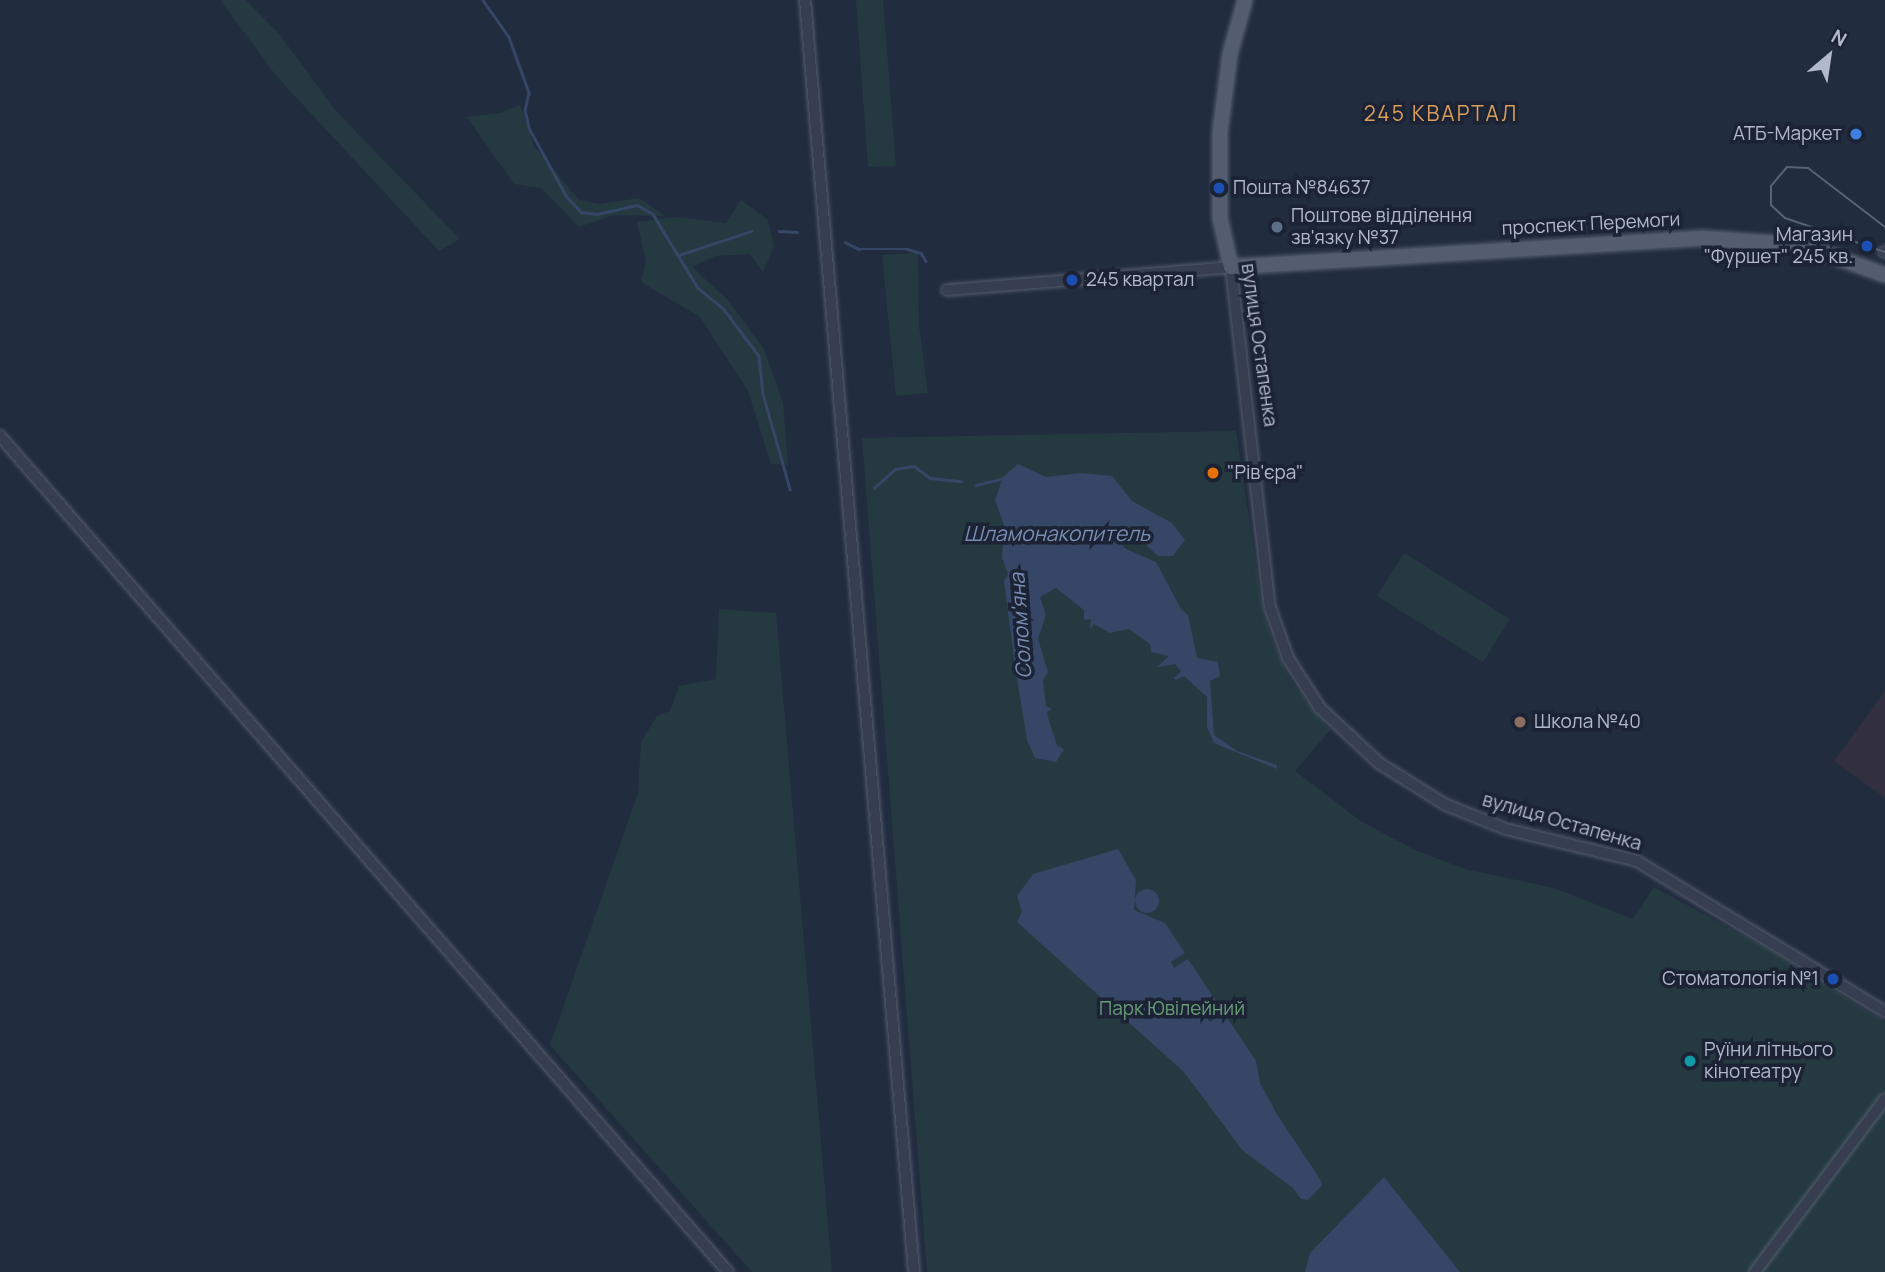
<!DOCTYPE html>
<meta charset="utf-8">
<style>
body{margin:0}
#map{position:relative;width:1885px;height:1272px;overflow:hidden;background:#222c3f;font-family:Manrope,sans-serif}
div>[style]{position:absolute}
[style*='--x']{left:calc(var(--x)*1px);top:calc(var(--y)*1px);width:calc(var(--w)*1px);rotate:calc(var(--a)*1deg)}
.medical>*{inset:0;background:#322f3f}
.green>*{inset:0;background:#243a40}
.water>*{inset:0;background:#354667}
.round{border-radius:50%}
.stream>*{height:2.5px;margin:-1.25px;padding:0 1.25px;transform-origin:1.25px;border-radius:1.25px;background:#354667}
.roads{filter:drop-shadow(0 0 2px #545c6d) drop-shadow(0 0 2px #545c6d)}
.minor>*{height:10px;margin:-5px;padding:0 5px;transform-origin:5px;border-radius:5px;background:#363e4f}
.major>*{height:14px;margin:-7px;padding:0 7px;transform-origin:7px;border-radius:7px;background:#545d6f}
.tram>*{height:2px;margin:-1px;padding:0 1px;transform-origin:1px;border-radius:1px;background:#586276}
.dots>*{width:19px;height:19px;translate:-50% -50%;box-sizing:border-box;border:4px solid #1b2334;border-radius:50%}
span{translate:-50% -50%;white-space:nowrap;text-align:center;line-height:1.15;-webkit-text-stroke:7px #1b2334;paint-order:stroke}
.poi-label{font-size:19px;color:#b2b9ca}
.right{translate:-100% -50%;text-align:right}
.left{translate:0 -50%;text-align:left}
.street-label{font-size:19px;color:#b2b9ca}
.park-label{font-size:19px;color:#689c78}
.neighbourhood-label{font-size:21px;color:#db9e5c;letter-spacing:2px}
.water-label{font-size:21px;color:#788db3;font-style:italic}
.north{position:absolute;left:1794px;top:21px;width:70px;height:70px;-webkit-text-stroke:5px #1b2334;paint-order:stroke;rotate:29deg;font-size:19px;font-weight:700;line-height:28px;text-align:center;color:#b2b9ca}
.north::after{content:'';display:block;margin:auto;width:24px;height:32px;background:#b2b9ca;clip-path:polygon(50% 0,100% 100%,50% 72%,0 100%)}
</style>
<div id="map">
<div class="medical">
<i style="clip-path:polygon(1885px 691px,1885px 798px,1834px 761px)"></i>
</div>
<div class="green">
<i style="clip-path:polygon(220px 0,246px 0,281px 36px,335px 110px,460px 239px,439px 251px,278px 78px)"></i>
<i style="clip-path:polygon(856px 0,883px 0,896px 166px,868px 167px)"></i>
<i style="clip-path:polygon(520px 105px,534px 146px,579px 200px,600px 204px,639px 198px,665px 216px,614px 215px,579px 227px,541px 188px,514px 184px,467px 117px,500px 113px)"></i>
<i style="clip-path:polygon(741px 200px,768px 220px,774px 247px,763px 272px,750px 254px,716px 256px,692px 267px,727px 299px,764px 349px,783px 403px,788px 465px,771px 464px,748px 391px,700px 317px,641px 282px,646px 261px,637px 222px,678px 217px,726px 223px)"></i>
<i style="clip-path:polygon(918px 253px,919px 326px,928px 393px,896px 396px,882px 255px)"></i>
<i style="clip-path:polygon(1236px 431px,1261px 600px,1272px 640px,1291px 681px,1330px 730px,1295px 771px,1362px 822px,1417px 851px,1465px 869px,1554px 888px,1633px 919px,1654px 887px,1768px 949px,1885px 1022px,1885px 1272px,927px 1272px,862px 438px)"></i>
<i style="clip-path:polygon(1404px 553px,1510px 619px,1483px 662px,1377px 596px)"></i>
<i style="clip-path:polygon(719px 609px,776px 613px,832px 1272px,752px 1272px,550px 1045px,638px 793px,641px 742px,657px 716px,670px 711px,679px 686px,716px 679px)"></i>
</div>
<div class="water">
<i style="clip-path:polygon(1018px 464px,1046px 477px,1082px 473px,1112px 476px,1132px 501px,1172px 523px,1185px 540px,1173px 556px,1158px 556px,1131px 531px,1115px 532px,1114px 536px,1126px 549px,1156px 562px,1181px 609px,1188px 615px,1197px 658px,1218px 662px,1220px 676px,1210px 681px,1214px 735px,1237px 751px,1277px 765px,1277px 769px,1214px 743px,1207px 727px,1207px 697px,1184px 676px,1176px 680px,1174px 678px,1181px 672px,1175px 664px,1157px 667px,1169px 656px,1151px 652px,1150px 644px,1129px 629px,1110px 633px,1094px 624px,1090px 630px,1091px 619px,1084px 620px,1084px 610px,1056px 588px,1040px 597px,1046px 615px,1038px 639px,1048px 672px,1043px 680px,1046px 706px,1052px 709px,1047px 712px,1049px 721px,1057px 745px,1064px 749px,1056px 762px,1035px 758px,1027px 740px,1016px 673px,1004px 581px,1008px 574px,1002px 557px,1004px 525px,995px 500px,1003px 477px)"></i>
<i style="clip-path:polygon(1118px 849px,1136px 880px,1134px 910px,1165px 923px,1185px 953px,1171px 962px,1174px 968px,1188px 959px,1221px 1009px,1207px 1018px,1210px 1022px,1224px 1013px,1256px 1061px,1260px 1083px,1278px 1116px,1320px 1179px,1322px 1185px,1308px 1200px,1301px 1199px,1293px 1188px,1243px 1151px,1184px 1072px,1017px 922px,1022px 912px,1017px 896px,1033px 874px)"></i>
<i class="round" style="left:1135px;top:889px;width:24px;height:24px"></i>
<i style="clip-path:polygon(1384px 1177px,1460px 1272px,1305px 1272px,1310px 1253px)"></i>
</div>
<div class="stream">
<i style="--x:483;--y:0;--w:45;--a:54.9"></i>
<i style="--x:509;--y:37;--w:59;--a:70.3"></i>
<i style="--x:529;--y:93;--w:17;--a:103"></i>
<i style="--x:525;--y:110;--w:18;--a:77"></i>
<i style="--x:529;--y:128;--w:79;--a:61.2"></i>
<i style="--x:567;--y:197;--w:21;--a:47"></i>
<i style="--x:581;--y:212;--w:16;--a:7"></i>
<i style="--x:597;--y:214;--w:41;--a:-12.7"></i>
<i style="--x:637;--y:205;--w:18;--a:29"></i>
<i style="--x:653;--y:214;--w:87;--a:58.7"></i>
<i style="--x:698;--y:288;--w:32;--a:39"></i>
<i style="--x:723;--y:308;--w:60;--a:53.1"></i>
<i style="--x:759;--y:356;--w:38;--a:84"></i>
<i style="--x:763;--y:394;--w:99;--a:74.1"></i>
<i style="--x:779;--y:231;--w:18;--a:3"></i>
<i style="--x:845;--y:242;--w:16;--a:27"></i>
<i style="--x:859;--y:249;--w:48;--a:0"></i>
<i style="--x:907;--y:249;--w:15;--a:16"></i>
<i style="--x:921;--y:253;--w:9;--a:58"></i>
<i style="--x:679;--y:255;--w:76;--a:-18.4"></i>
<i style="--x:976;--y:485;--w:30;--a:-14"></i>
<i style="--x:874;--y:488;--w:28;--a:-42"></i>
<i style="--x:895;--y:469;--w:19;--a:-9"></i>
<i style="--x:914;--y:466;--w:20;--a:37"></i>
<i style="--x:930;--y:478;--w:31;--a:6"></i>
</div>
<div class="roads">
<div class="minor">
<i style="--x:805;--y:0;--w:1277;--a:85.1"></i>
<i style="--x:1884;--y:252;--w:1;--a:0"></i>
<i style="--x:947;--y:290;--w:285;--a:-4.6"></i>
<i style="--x:1231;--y:267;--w:342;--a:83.5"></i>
<i style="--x:1270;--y:607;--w:54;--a:70.6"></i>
<i style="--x:1288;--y:658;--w:59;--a:57.4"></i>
<i style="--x:1320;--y:708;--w:81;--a:43"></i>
<i style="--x:1379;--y:763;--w:77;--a:32.2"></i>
<i style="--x:1444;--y:804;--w:67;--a:22"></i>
<i style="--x:1506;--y:829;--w:135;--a:13.7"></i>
<i style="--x:1637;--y:861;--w:290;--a:31.3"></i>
<i style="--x:0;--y:436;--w:1109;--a:48.95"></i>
<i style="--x:1755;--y:1272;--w:216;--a:-53.1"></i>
</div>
<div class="major">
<i style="--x:1245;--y:0;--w:56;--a:105.5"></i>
<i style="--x:1230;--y:54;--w:79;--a:97.3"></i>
<i style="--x:1220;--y:132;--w:86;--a:90"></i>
<i style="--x:1220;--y:218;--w:50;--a:77.3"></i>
<i style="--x:1231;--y:267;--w:471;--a:-3.5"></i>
<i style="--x:1701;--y:238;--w:101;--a:4"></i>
<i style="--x:1802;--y:245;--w:88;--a:19.9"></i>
</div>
</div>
<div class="tram">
<i style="--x:1885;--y:227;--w:97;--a:-142.5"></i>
<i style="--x:1808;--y:168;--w:21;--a:-177"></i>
<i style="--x:1787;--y:167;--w:25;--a:130"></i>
<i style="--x:1771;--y:186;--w:19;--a:90"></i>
<i style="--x:1771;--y:205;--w:19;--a:43"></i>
<i style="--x:1785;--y:218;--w:106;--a:18.8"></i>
</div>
<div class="dots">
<i style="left:1856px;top:134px;background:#3f7fe0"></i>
<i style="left:1219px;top:188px;background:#1a4fb4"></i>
<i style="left:1277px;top:227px;background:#5c6f8a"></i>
<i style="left:1867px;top:246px;background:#1a4fb4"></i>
<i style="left:1072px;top:280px;background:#1a4fb4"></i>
<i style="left:1213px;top:473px;background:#e8710a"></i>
<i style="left:1520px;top:722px;background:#8d6e63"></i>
<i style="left:1833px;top:979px;background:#1a4fb4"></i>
<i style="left:1690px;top:1061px;background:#0f9aa8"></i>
</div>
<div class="poi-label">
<span class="right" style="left:1842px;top:134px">АТБ-Маркет</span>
<span class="left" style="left:1233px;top:188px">Пошта №84637</span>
<span class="left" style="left:1291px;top:227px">Поштове відділення<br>зв'язку №37</span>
<span class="right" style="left:1853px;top:246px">Магазин<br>"Фуршет" 245 кв.</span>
<span class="left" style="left:1086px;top:280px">245 квартал</span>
<span class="left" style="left:1227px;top:473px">"Рів'єра"</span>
<span class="left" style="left:1534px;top:722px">Школа №40</span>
<span class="right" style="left:1819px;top:979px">Стоматологія №1</span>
<span class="left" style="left:1704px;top:1061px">Руїни літнього<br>кінотеатру</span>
</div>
<div class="street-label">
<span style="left:1591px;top:224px;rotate:-3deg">проспект Перемоги</span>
<span style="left:1259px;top:345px;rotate:82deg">вулиця Остапенка</span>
<span style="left:1562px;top:822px;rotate:16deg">вулиця Остапенка</span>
</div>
<div class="park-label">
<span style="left:1172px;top:1009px">Парк Ювілейний</span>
</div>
<div class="neighbourhood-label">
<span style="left:1441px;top:113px">245 КВАРТАЛ</span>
</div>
<div class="water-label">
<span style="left:1057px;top:533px">Шламонакопитель</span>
<span style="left:1020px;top:626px;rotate:-94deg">Солом'яна</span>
</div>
<div class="north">N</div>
</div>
